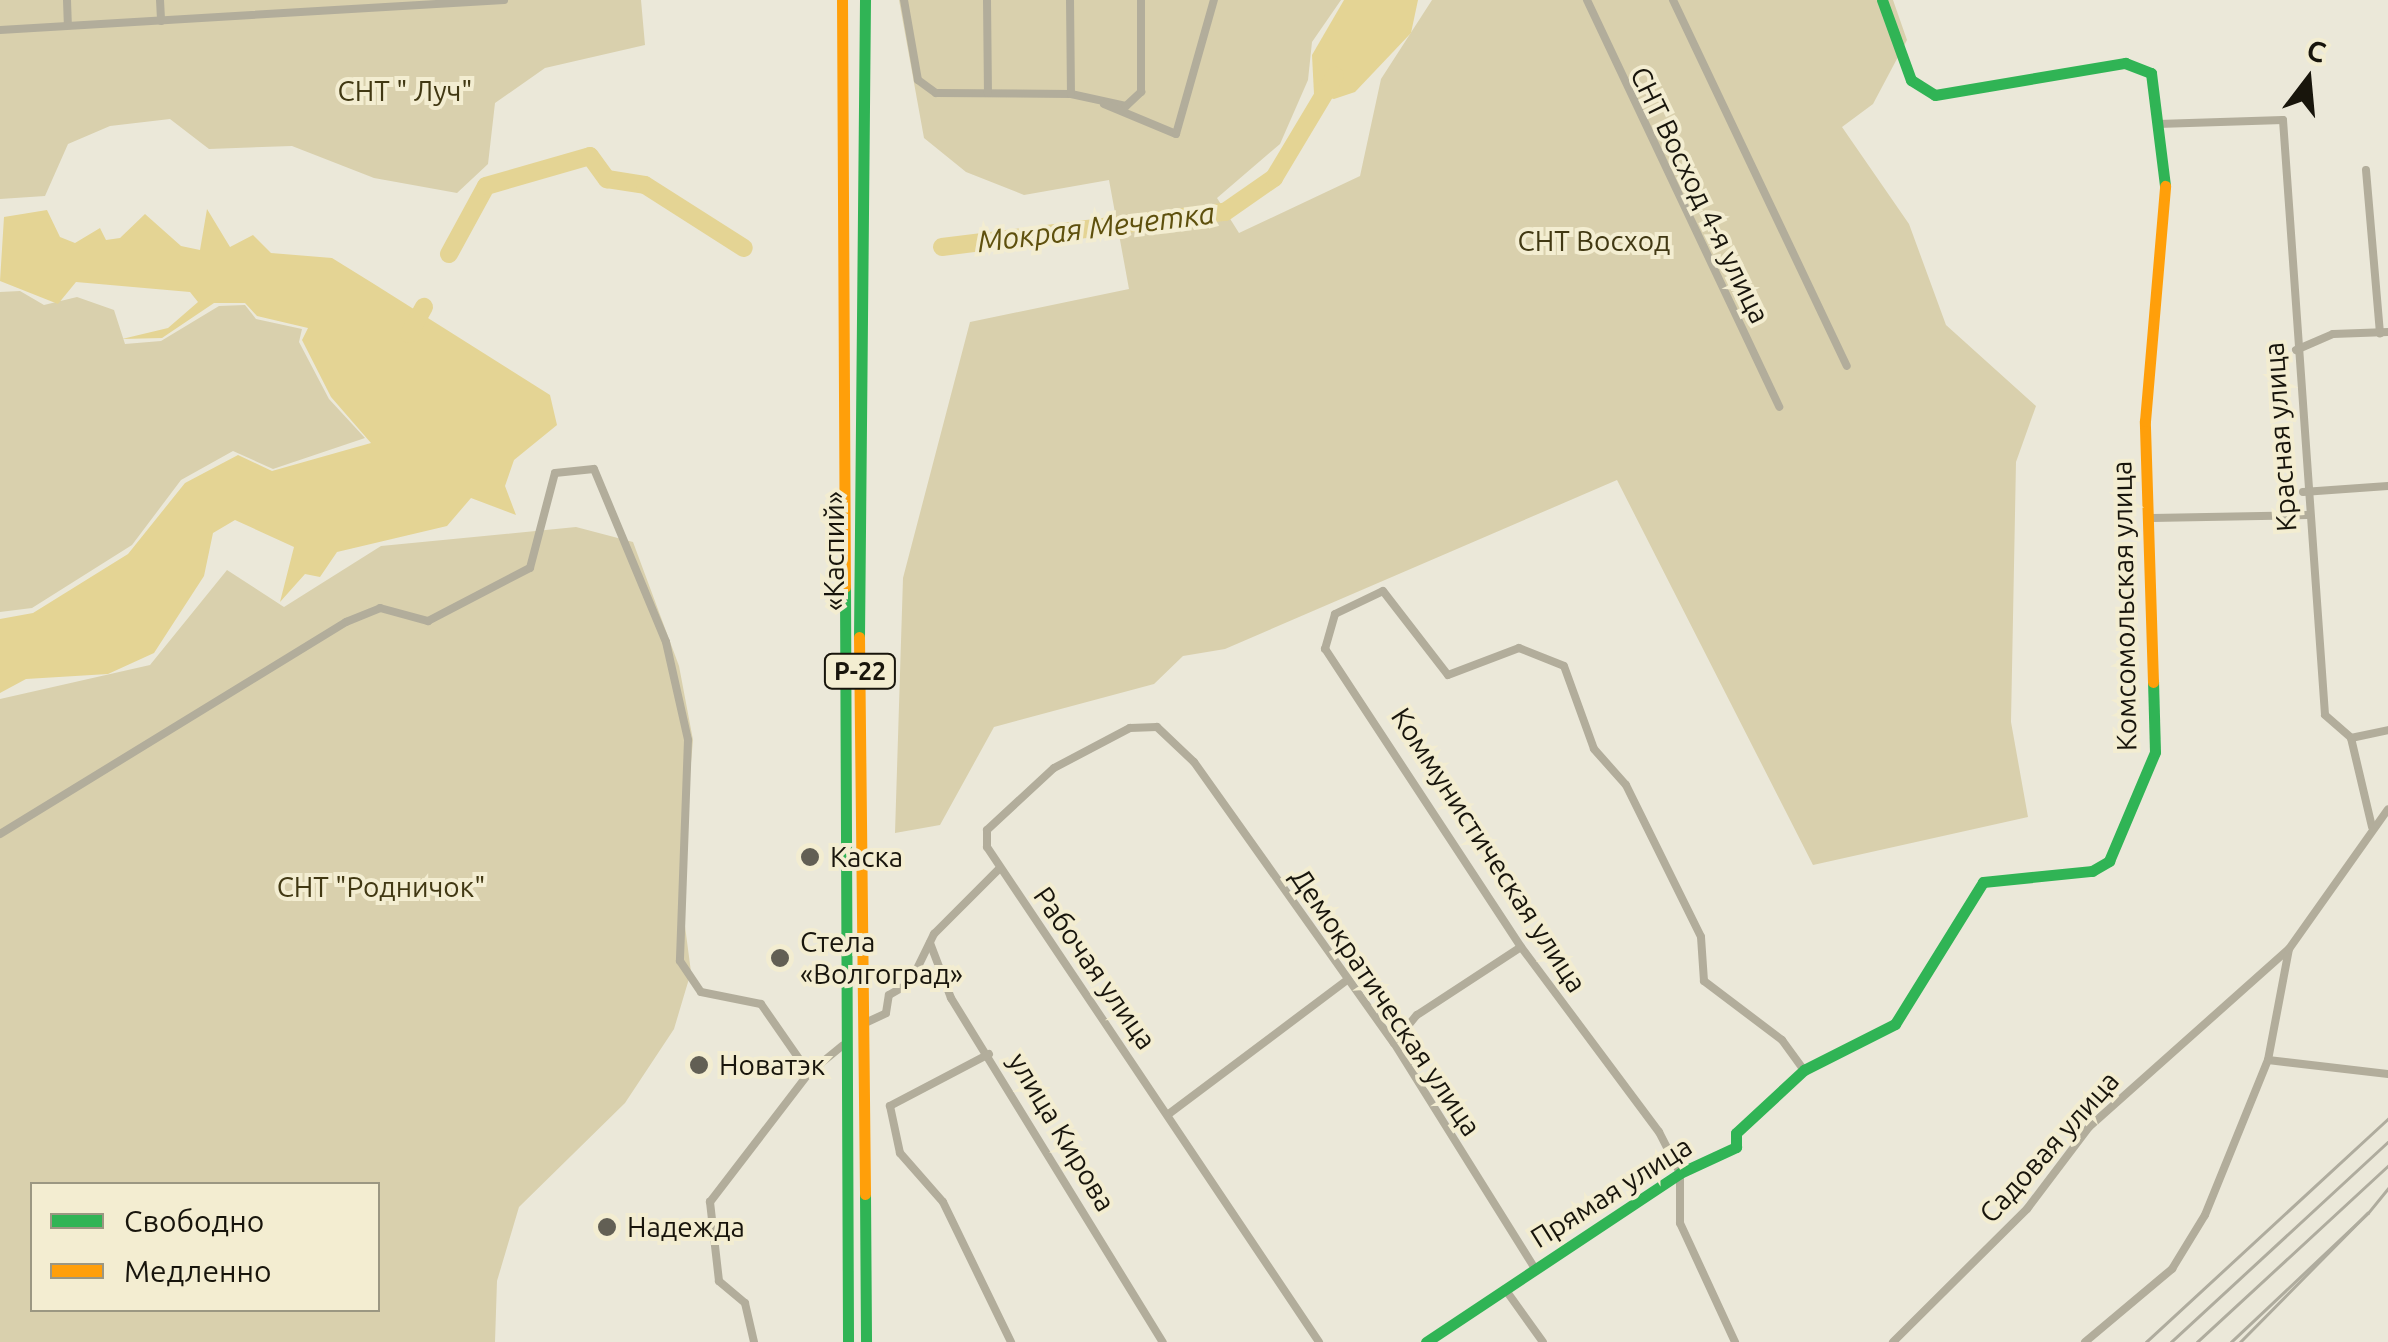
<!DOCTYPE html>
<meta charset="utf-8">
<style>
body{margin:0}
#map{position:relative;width:2388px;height:1342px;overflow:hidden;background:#ebe8d9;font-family:Ubuntu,sans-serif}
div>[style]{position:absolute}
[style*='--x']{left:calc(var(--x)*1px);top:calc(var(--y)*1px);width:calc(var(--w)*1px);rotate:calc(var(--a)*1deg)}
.green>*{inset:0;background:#d9d0ad}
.water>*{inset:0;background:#e4d494}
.river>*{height:18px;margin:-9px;padding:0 9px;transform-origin:9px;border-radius:9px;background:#e4d494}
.street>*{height:8px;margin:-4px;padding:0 4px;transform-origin:4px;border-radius:4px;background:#b2ad9b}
.fast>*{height:11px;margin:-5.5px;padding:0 5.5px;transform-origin:5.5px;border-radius:5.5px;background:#30b455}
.slow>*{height:11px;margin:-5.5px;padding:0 5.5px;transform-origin:5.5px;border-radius:5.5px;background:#ff9f0a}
.rail>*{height:2.5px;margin:-1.25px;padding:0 1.25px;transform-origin:1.25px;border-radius:1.25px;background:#afac9e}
.dots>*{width:28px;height:28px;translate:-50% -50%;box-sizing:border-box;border:5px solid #f3edd1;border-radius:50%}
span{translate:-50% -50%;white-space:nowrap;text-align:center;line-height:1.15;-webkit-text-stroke:8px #f3edd1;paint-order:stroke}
.shield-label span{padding:2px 8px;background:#f3edd1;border:2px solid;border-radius:8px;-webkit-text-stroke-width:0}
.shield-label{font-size:25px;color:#18150c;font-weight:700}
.park-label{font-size:28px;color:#413813}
.street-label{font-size:28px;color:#18150c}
.poi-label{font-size:28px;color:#18150c}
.left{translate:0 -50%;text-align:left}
.water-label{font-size:30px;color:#5e500d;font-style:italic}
.legend{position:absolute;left:30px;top:1182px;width:350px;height:130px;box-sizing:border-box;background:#f3edd1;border:2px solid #9b9782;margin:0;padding:12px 18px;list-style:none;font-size:30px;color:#18150c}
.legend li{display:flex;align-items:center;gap:20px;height:50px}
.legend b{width:50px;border:2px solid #9b9782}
.north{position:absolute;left:2258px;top:30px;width:100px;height:100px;-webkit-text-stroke:8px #f3edd1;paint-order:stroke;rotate:16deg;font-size:28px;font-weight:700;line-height:40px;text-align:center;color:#18150c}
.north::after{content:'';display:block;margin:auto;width:35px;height:45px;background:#18150c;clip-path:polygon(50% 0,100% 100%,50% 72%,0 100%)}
</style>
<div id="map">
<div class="green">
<i style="clip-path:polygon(0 0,641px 0,645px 45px,545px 68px,495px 103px,488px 164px,457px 193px,374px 178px,292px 146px,209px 149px,170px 119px,110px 126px,68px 144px,45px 196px,0 199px)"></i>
<i style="clip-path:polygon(899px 0,1341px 0,1312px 42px,1308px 80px,1280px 144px,1217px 198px,1239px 233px,1360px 176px,1381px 79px,1432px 0,1893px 0,1907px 40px,1873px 104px,1842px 127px,1909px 224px,1946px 325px,2036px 406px,2016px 462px,2011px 722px,2028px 817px,1813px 865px,1617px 480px,1225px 649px,1183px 656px,1154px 684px,994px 727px,940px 825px,895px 833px,903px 578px,970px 322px,1129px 289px,1109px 180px,1024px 195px,966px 172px,924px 138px)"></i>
<i style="clip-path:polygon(20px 291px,44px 305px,77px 297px,114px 310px,125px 344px,161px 341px,219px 306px,245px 305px,256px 319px,302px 329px,299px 342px,329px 399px,365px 438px,273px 469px,233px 451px,181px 480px,132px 545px,32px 608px,0 612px,0 292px)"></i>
<i style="clip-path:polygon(evenodd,576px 527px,633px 542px,679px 666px,693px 740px,680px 888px,691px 972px,674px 1029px,625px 1103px,519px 1207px,497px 1281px,495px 1342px,0 1342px,0 699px,150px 665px,227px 570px,284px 607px,381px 546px,576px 527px,32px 1184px,378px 1184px,378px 1310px,32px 1310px,32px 1184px)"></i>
</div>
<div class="water">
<i style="clip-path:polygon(1344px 0,1418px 0,1411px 33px,1355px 92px,1334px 99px,1314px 94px,1312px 55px)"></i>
<i style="clip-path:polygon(207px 209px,230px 247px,253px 235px,271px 253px,332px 258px,374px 284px,550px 395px,557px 425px,514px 460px,505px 486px,516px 515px,471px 498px,447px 526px,337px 552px,320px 577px,305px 574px,280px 602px,294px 547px,235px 520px,213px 533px,204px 576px,154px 653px,108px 674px,26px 679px,0 693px,0 619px,33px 613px,128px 554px,185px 483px,238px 455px,272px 471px,371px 443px,331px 397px,302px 340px,308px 328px,257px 316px,245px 303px,214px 303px,162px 338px,122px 339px,168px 328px,198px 302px,190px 292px,76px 282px,58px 304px,0 281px,4px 217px,47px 210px,60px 237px,75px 243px,100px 228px,106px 240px,120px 238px,145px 214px,181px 246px,200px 250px)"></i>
</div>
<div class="river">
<i style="--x:942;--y:247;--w:285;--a:-7.1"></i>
<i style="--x:1225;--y:212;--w:60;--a:-34.8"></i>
<i style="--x:1274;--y:178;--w:119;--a:-59.1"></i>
<i style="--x:449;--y:254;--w:77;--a:-61.4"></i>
<i style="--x:486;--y:186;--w:108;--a:-16.1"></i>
<i style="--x:590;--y:156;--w:29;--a:54"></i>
<i style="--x:607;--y:179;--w:38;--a:9"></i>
<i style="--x:645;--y:185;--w:117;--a:32.5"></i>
<i style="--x:409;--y:334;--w:31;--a:-61"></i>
</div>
<div class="street">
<i style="--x:67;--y:0;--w:25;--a:88"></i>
<i style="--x:160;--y:0;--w:21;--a:87"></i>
<i style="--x:904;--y:0;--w:81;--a:80.1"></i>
<i style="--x:918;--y:80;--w:22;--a:36"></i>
<i style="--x:936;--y:93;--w:135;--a:0.4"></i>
<i style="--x:1071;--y:94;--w:56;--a:12.3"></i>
<i style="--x:1126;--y:106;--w:21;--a:-43"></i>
<i style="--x:1141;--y:92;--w:92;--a:-90"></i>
<i style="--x:987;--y:0;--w:93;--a:89.4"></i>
<i style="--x:1070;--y:0;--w:94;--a:89.4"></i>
<i style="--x:1587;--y:0;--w:450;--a:64.7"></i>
<i style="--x:1673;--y:0;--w:405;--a:64.6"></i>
<i style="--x:0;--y:30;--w:505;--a:-3.41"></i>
<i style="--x:1104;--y:104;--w:78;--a:22.6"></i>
<i style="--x:1176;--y:134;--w:139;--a:-74.2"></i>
<i style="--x:2158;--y:124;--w:125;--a:-1.8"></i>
<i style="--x:2283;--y:120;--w:596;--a:85.96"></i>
<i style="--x:2325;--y:715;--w:35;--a:41"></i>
<i style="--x:2351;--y:738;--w:91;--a:76.7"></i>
<i style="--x:2366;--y:170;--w:164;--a:85.1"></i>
<i style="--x:2296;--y:350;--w:40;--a:-23.4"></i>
<i style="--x:2333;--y:334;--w:55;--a:-2.1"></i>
<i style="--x:2303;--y:492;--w:85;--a:-4"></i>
<i style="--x:2152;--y:518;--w:155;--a:-1.1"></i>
<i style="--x:2351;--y:738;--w:38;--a:-12"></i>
<i style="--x:0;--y:834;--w:406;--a:-31.5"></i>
<i style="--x:346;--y:622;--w:37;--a:-22"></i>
<i style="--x:380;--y:608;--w:50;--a:15.2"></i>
<i style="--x:428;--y:621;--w:115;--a:-27.5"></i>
<i style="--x:530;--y:568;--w:98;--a:-75.3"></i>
<i style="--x:555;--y:473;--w:39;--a:-6"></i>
<i style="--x:594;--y:469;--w:187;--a:67.4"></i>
<i style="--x:666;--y:642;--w:100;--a:77.3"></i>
<i style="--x:688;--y:740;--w:221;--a:92.1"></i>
<i style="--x:680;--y:961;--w:37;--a:56"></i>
<i style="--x:701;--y:992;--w:61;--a:11.3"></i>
<i style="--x:761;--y:1004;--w:84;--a:55.2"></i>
<i style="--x:930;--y:943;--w:59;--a:69.1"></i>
<i style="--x:951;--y:998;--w:404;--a:58.4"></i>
<i style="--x:865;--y:1023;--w:23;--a:-25"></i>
<i style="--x:886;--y:1013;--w:18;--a:-81"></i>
<i style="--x:889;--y:995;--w:24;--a:-30"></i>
<i style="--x:910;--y:983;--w:55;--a:-63.9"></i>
<i style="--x:934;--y:934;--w:92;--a:-45"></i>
<i style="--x:1394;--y:1043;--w:36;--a:-51"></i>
<i style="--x:1417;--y:1015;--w:124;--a:-33.2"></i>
<i style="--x:989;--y:1054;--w:112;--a:152.3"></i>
<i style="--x:890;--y:1106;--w:48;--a:78"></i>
<i style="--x:900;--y:1153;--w:65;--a:48.7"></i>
<i style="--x:943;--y:1202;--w:156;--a:64.1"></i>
<i style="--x:2268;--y:1060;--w:121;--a:6.7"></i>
<i style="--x:1170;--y:1113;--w:220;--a:-36.9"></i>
<i style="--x:1505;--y:1289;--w:65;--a:54.4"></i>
<i style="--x:754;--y:1342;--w:40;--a:-103"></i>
<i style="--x:745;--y:1303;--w:34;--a:-140"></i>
<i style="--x:719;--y:1281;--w:80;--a:-96.5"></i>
<i style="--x:710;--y:1202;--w:163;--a:-52.5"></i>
<i style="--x:809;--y:1073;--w:43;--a:-39.3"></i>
<i style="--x:1319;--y:1342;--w:596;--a:-123.85"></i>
<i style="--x:987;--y:847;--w:17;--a:-90"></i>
<i style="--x:987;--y:830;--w:91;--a:-42.8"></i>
<i style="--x:1054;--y:768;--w:86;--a:-27.8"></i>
<i style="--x:1130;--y:728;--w:27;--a:-2"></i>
<i style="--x:1157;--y:727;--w:51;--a:43.4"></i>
<i style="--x:1194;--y:762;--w:345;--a:54.6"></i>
<i style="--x:1394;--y:1043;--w:268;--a:58"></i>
<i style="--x:1735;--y:1342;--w:131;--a:-114.8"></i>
<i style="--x:1680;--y:1223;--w:50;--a:-90"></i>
<i style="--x:1680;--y:1173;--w:46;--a:-117.1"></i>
<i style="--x:1659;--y:1132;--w:231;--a:-126.7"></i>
<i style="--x:1521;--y:947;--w:357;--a:-123.3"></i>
<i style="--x:1325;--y:649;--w:36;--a:-74"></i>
<i style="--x:1335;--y:614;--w:53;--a:-25.6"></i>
<i style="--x:1383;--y:591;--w:106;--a:52.3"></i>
<i style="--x:1448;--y:675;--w:76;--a:-20.8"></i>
<i style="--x:1519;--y:648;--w:48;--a:21.8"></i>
<i style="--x:1564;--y:666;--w:88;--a:70.1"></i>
<i style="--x:1594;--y:749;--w:48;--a:48.4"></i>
<i style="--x:1626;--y:785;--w:169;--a:63.7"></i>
<i style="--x:1701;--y:937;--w:44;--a:86.1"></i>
<i style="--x:1704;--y:981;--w:98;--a:37.1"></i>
<i style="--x:1782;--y:1040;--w:37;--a:54"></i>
<i style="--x:1893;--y:1342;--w:189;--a:-44.8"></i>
<i style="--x:2027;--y:1209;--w:103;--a:-52.9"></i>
<i style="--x:2089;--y:1127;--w:268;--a:-41.7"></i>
<i style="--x:2085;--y:1342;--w:114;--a:-40"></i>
<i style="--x:2172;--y:1269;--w:63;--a:-58.6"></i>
<i style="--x:2205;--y:1215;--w:167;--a:-67.9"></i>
<i style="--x:2268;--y:1060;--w:113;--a:-79.3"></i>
<i style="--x:2289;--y:949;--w:171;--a:-54.7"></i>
</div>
<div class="fast">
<i style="--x:1882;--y:0;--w:85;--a:70.1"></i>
<i style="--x:1911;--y:80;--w:28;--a:32"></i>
<i style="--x:1935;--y:95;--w:193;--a:-9.6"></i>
<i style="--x:2125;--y:63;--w:28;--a:21"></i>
<i style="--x:2151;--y:73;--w:114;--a:82.9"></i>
<i style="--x:845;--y:587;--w:755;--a:89.77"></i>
<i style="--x:859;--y:637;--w:637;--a:-89.46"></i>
<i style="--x:865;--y:1194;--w:148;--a:89.6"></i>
<i style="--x:1426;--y:1342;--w:305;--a:-33.6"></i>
<i style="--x:1680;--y:1173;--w:62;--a:-24.9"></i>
<i style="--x:1736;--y:1147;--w:14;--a:-90"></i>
<i style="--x:1736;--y:1133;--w:93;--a:-42.8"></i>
<i style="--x:1804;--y:1070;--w:102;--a:-26.8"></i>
<i style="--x:1895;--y:1024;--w:167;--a:-58.2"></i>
<i style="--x:1983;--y:882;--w:110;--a:-5.8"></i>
<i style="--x:2092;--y:871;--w:20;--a:-30"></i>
<i style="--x:2109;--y:861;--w:118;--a:-67.1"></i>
<i style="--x:2155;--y:752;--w:70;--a:-91.6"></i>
</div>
<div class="slow">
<i style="--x:842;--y:0;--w:587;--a:89.71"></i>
<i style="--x:859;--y:637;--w:557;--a:89.38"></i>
<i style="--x:2153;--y:682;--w:261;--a:-91.8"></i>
<i style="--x:2145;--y:421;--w:236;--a:-85.1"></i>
</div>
<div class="rail">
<i style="--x:2368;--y:1213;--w:32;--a:-51"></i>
<i style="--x:2146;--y:1342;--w:329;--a:-42.7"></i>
<i style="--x:2171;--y:1342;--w:295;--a:-42.7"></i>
<i style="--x:2197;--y:1342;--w:260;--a:-42.7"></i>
<i style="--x:2231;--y:1342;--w:188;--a:-43.3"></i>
<i style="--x:2368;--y:1213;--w:181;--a:134.6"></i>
</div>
<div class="dots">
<i style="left:810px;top:857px;background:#625f54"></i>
<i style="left:780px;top:958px;background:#625f54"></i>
<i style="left:699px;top:1065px;background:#625f54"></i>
<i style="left:607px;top:1227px;background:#625f54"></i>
</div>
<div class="shield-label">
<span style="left:860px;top:671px">Р-22</span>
</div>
<div class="park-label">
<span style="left:405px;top:91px">СНТ " Луч"</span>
<span style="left:1594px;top:241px">СНТ Восход</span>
<span style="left:381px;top:887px">СНТ "Родничок"</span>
</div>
<div class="street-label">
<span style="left:1700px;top:195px;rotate:64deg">СНТ Восход 4-я улица</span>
<span style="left:2280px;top:437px;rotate:-94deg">Красная улица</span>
<span style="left:834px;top:551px;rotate:-90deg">«Каспий»</span>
<span style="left:2124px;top:606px;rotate:-91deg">Комсомольская улица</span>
<span style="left:1489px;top:850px;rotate:57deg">Коммунистическая улица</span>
<span style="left:1095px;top:968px;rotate:55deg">Рабочая улица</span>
<span style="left:1386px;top:1002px;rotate:56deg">Демократическая улица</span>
<span style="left:1062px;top:1132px;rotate:59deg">улица Кирова</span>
<span style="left:2049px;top:1147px;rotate:-48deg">Садовая улица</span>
<span style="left:1611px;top:1192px;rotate:-32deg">Прямая улица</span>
</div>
<div class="poi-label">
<span class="left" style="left:830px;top:857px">Каска</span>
<span class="left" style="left:800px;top:958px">Стела<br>«Волгоград»</span>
<span class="left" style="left:719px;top:1065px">Новатэк</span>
<span class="left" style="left:627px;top:1227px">Надежда</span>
</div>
<div class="water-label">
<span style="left:1096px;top:227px;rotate:-7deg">Мокрая Мечетка</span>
</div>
<ul class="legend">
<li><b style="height:12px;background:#30b455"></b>Свободно</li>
<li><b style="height:12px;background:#ff9f0a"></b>Медленно</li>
</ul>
<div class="north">С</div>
</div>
